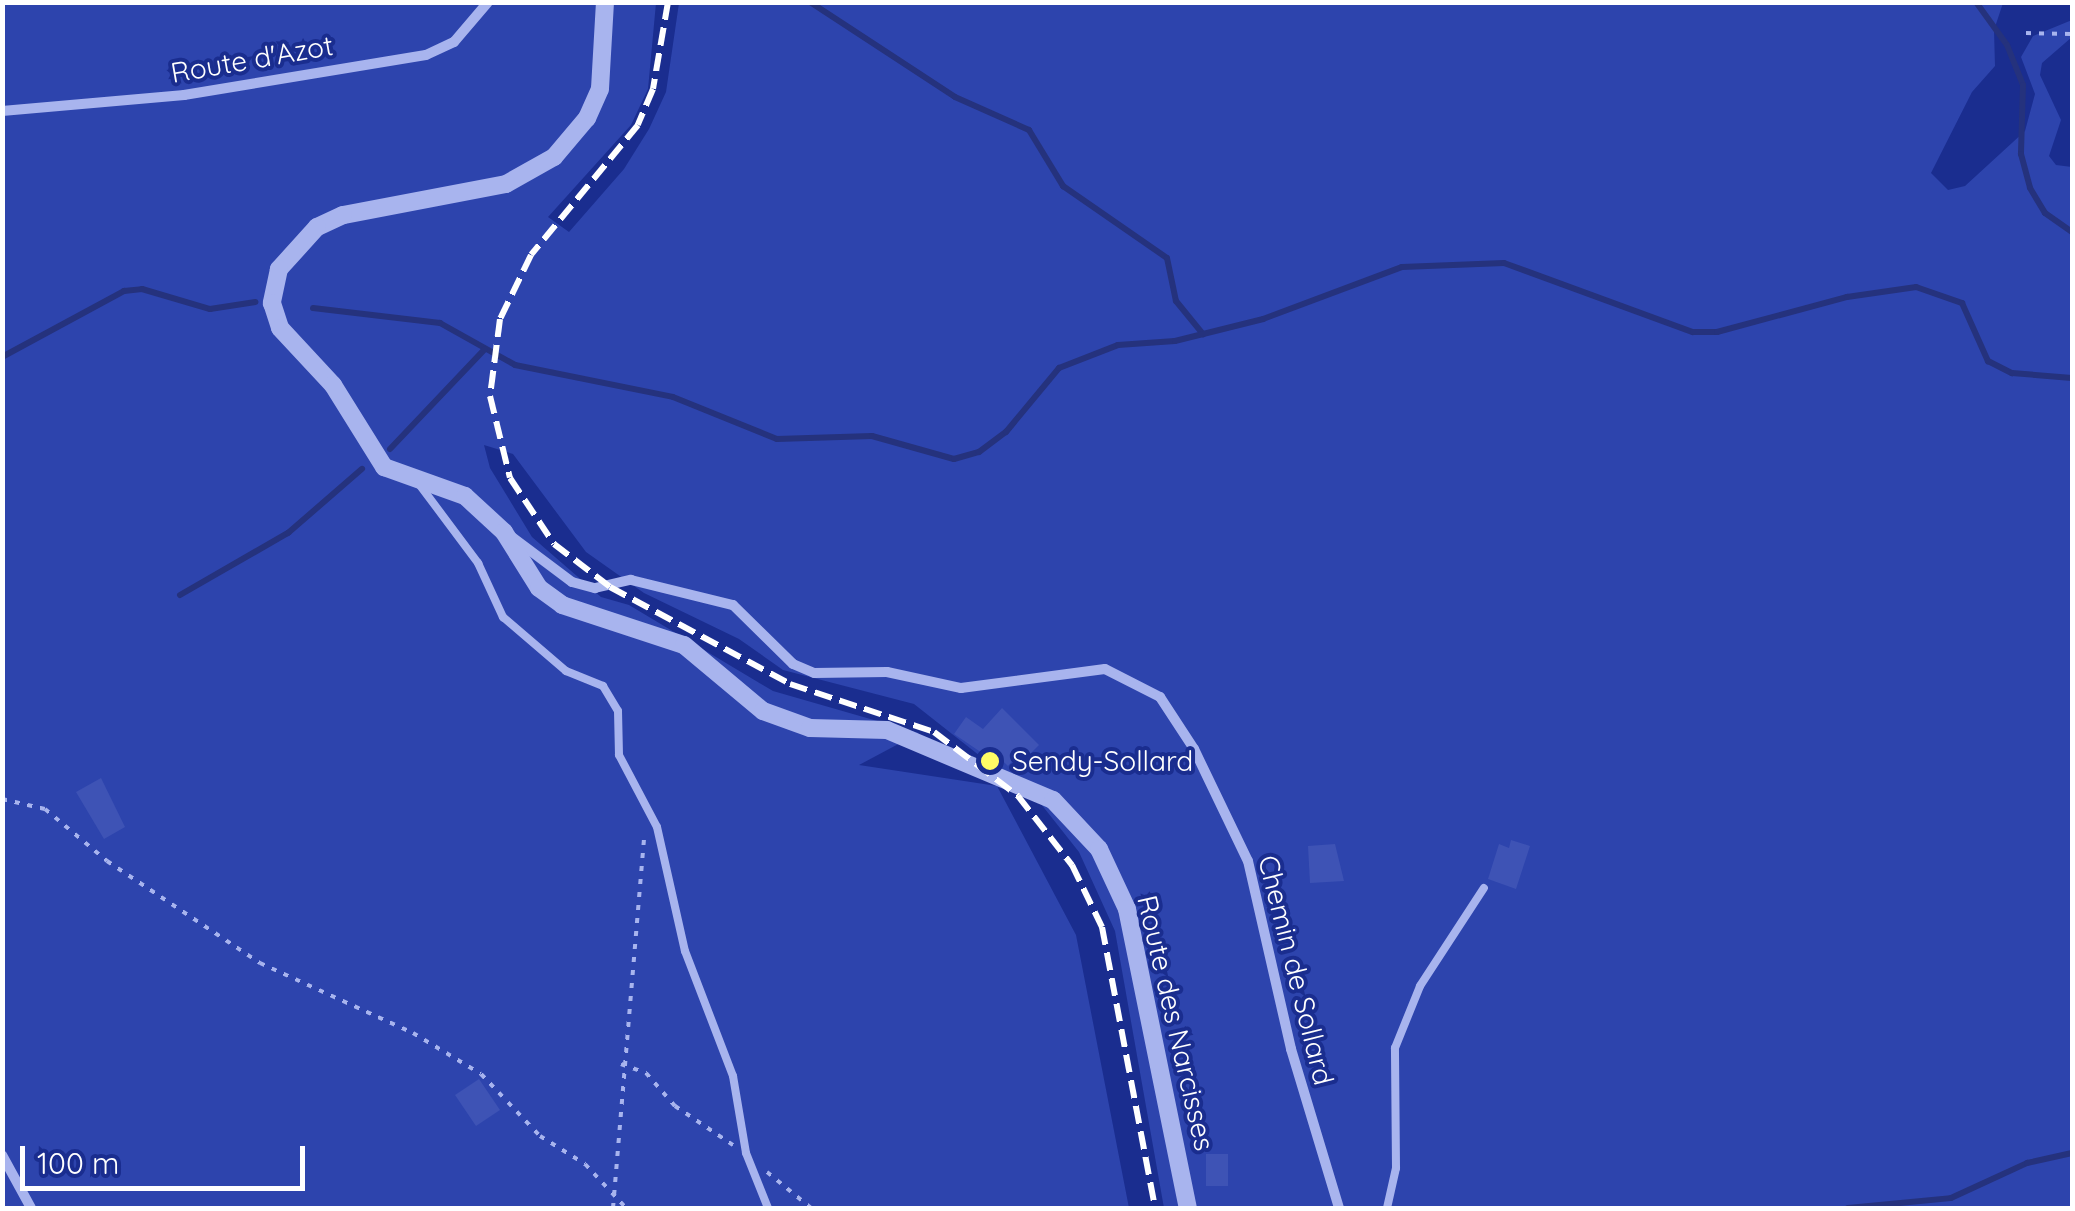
<!DOCTYPE html>
<style>
body{margin:0}
#map{position:relative;width:2075px;height:1211px;overflow:hidden;background:#1a2d8f;font-family:Quicksand,sans-serif}
div>[style]{position:absolute}
[style*='--x']{left:calc(var(--x)*1px);top:calc(var(--y)*1px);width:calc(var(--w)*1px);rotate:calc(var(--a)*1deg)}
.green>*{inset:0;background:#2d44ad}
.stream>*{height:6px;margin:-3px;padding:0 3px;transform-origin:3px;border-radius:3px;background:#25327d}
.building>*{inset:0;background:#3e53b5}
.path>*{height:4px;margin-top:-2px;transform-origin:0;background:repeating-linear-gradient(90deg,#a8b4ee 0 5px,transparent 0 13px)}
.service>*{height:8px;margin:-4px;padding:0 4px;transform-origin:4px;border-radius:4px;background:#a8b4ee}
.minor>*{height:10px;margin:-5px;padding:0 5px;transform-origin:5px;border-radius:5px;background:#a8b4ee}
.tertiary>*{height:18px;margin:-9px;padding:0 9px;transform-origin:9px;border-radius:9px;background:#a8b4ee}
.rail>*{height:6px;margin-top:-3px;transform-origin:0;background:repeating-linear-gradient(90deg,#fff 0 18px,transparent 0 26px)}
.dots>*{width:28px;height:28px;translate:-50% -50%;box-sizing:border-box;border:5px solid #1a2d8f;border-radius:50%}
span{translate:-50% -50%;white-space:nowrap;text-align:center;line-height:1.15;-webkit-text-stroke:8px #1a2d8f;paint-order:stroke}
.street-label{font-size:28px;color:#fff}
.poi-label{font-size:28px;color:#fff}
.left{translate:0 -50%;text-align:left}
.frame{position:absolute;inset:0;border:5px solid #fff;pointer-events:none}
.scale{position:absolute;left:20px;top:1146px;width:285px;height:45px;box-sizing:border-box;border:5px solid #fff;border-top:0;padding-left:12px;font-size:30px;line-height:35px;white-space:nowrap;color:#fff;-webkit-text-stroke:8px #1a2d8f;paint-order:stroke}
</style>
<div id="map">
<div class="green">
<i style="clip-path:polygon(2px 3px,656px 3px,648px 89px,631px 125px,548px 217px,569px 232px,624px 169px,649px 129px,666px 92px,679px 3px,2003px 3px,1994px 30px,1995px 66px,1972px 92px,1931px 173px,1948px 190px,1965px 186px,2025px 131px,2035px 94px,2021px 57px,2033px 36px,2072px 20px,2072px 37px,2042px 63px,2040px 75px,2061px 120px,2049px 156px,2056px 165px,2072px 167px,2072px 1208px,1164px 1208px,1115px 931px,1079px 852px,1041px 804px,914px 704px,783px 670px,739px 639px,644px 593px,586px 552px,513px 454px,484px 445px,490px 468px,532px 537px,601px 597px,629px 605px,773px 691px,919px 733px,859px 765px,997px 786px,1076px 935px,1129px 1208px,3px 1208px)"></i>
</div>
<div class="stream">
<i style="--x:810;--y:2;--w:173;--a:33.2"></i>
<i style="--x:955;--y:97;--w:81;--a:24"></i>
<i style="--x:1029;--y:130;--w:66;--a:58.7"></i>
<i style="--x:1063;--y:186;--w:126;--a:34.7"></i>
<i style="--x:1167;--y:258;--w:44;--a:78.2"></i>
<i style="--x:1176;--y:301;--w:43;--a:50.7"></i>
<i style="--x:1976;--y:2;--w:53;--a:54.2"></i>
<i style="--x:2007;--y:45;--w:43;--a:68.2"></i>
<i style="--x:2023;--y:85;--w:69;--a:91.7"></i>
<i style="--x:2021;--y:154;--w:35;--a:75"></i>
<i style="--x:2030;--y:188;--w:29;--a:59"></i>
<i style="--x:2045;--y:213;--w:33;--a:35"></i>
<i style="--x:313;--y:308;--w:128;--a:6.7"></i>
<i style="--x:440;--y:323;--w:86;--a:29.2"></i>
<i style="--x:515;--y:365;--w:161;--a:11.4"></i>
<i style="--x:673;--y:397;--w:112;--a:22"></i>
<i style="--x:777;--y:439;--w:95;--a:-1.8"></i>
<i style="--x:872;--y:436;--w:85;--a:15.7"></i>
<i style="--x:954;--y:459;--w:26;--a:-16"></i>
<i style="--x:979;--y:452;--w:34;--a:-37"></i>
<i style="--x:1006;--y:432;--w:83;--a:-50.4"></i>
<i style="--x:1059;--y:368;--w:63;--a:-21.3"></i>
<i style="--x:1118;--y:345;--w:57;--a:-4"></i>
<i style="--x:1175;--y:341;--w:91;--a:-14"></i>
<i style="--x:1263;--y:319;--w:148;--a:-20.5"></i>
<i style="--x:1402;--y:267;--w:102;--a:-2.2"></i>
<i style="--x:1504;--y:263;--w:201;--a:20.1"></i>
<i style="--x:1693;--y:332;--w:24;--a:0"></i>
<i style="--x:1717;--y:332;--w:135;--a:-15.1"></i>
<i style="--x:1847;--y:297;--w:70;--a:-8.2"></i>
<i style="--x:1916;--y:287;--w:49;--a:19.2"></i>
<i style="--x:1962;--y:303;--w:64;--a:65.9"></i>
<i style="--x:1988;--y:361;--w:27;--a:27"></i>
<i style="--x:2012;--y:373;--w:60;--a:4.8"></i>
<i style="--x:2;--y:357;--w:139;--a:-28.4"></i>
<i style="--x:124;--y:291;--w:18;--a:-6"></i>
<i style="--x:142;--y:289;--w:71;--a:16.4"></i>
<i style="--x:210;--y:309;--w:46;--a:-8.8"></i>
<i style="--x:390;--y:449;--w:137;--a:-46.5"></i>
<i style="--x:180;--y:595;--w:125;--a:-29.9"></i>
<i style="--x:288;--y:533;--w:98;--a:-40.9"></i>
<i style="--x:1848;--y:1208;--w:103;--a:-5.5"></i>
<i style="--x:1951;--y:1198;--w:84;--a:-24.7"></i>
<i style="--x:2027;--y:1163;--w:46;--a:-12.5"></i>
</div>
<div class="building">
<i style="clip-path:polygon(1002px 708px,1039px 745px,1020px 764px,1014px 759px,1008px 766px,989px 748px,985px 755px,954px 734px,966px 717px,983px 729px)"></i>
<i style="clip-path:polygon(101px 778px,125px 827px,104px 839px,76px 792px)"></i>
<i style="clip-path:polygon(1511px 840px,1530px 846px,1516px 889px,1488px 879px,1499px 844px,1509px 848px)"></i>
<i style="clip-path:polygon(1335px 844px,1344px 881px,1310px 883px,1308px 846px)"></i>
<i style="clip-path:polygon(479px 1079px,500px 1110px,476px 1126px,455px 1095px)"></i>
<i style="clip-path:polygon(1206px 1154px,1228px 1154px,1228px 1186px,1206px 1186px)"></i>
</div>
<div class="path">
<i style="--x:2026;--y:33;--w:46;--a:1.2"></i>
<i style="--x:2;--y:799;--w:44;--a:13.1"></i>
<i style="--x:45;--y:809;--w:81;--a:40"></i>
<i style="--x:107;--y:861;--w:184;--a:33.7"></i>
<i style="--x:260;--y:963;--w:168;--a:24.6"></i>
<i style="--x:413;--y:1033;--w:79;--a:31.1"></i>
<i style="--x:481;--y:1074;--w:86;--a:46.4"></i>
<i style="--x:540;--y:1136;--w:53;--a:31.9"></i>
<i style="--x:585;--y:1164;--w:60;--a:47"></i>
<i style="--x:621;--y:1064;--w:27;--a:20"></i>
<i style="--x:646;--y:1073;--w:44;--a:48.7"></i>
<i style="--x:675;--y:1106;--w:70;--a:33.9"></i>
<i style="--x:767;--y:1172;--w:57;--a:39.3"></i>
<i style="--x:613;--y:1208;--w:373;--a:-85.2"></i>
</div>
<div class="service">
<i style="--x:419;--y:484;--w:99;--a:53.2"></i>
<i style="--x:478;--y:563;--w:60;--a:65.2"></i>
<i style="--x:503;--y:617;--w:83;--a:40.6"></i>
<i style="--x:566;--y:671;--w:40;--a:22"></i>
<i style="--x:603;--y:686;--w:29;--a:59"></i>
<i style="--x:618;--y:711;--w:44;--a:88.7"></i>
<i style="--x:619;--y:755;--w:81;--a:62.2"></i>
<i style="--x:657;--y:827;--w:127;--a:77.3"></i>
<i style="--x:685;--y:951;--w:134;--a:69"></i>
<i style="--x:733;--y:1076;--w:78;--a:80.4"></i>
<i style="--x:746;--y:1153;--w:59;--a:68.2"></i>
<i style="--x:1387;--y:1208;--w:41;--a:-77.3"></i>
<i style="--x:1396;--y:1168;--w:120;--a:-90.5"></i>
<i style="--x:1395;--y:1048;--w:67;--a:-68"></i>
<i style="--x:1420;--y:986;--w:117;--a:-56.9"></i>
</div>
<div class="minor">
<i style="--x:2;--y:111;--w:183;--a:-5"></i>
<i style="--x:184;--y:95;--w:245;--a:-9.4"></i>
<i style="--x:426;--y:55;--w:31;--a:-25"></i>
<i style="--x:454;--y:42;--w:52;--a:-49.6"></i>
<i style="--x:512;--y:537;--w:75;--a:36.9"></i>
<i style="--x:572;--y:582;--w:24;--a:15"></i>
<i style="--x:595;--y:588;--w:37;--a:-13"></i>
<i style="--x:631;--y:580;--w:105;--a:13.8"></i>
<i style="--x:733;--y:605;--w:84;--a:44.5"></i>
<i style="--x:793;--y:664;--w:23;--a:23"></i>
<i style="--x:814;--y:673;--w:73;--a:-0.8"></i>
<i style="--x:887;--y:672;--w:76;--a:12.2"></i>
<i style="--x:961;--y:688;--w:145;--a:-7.5"></i>
<i style="--x:1105;--y:669;--w:62;--a:27"></i>
<i style="--x:1160;--y:697;--w:62;--a:56.8"></i>
<i style="--x:1194;--y:749;--w:124;--a:64.3"></i>
<i style="--x:1248;--y:861;--w:193;--a:77.1"></i>
<i style="--x:1291;--y:1049;--w:166;--a:73.2"></i>
<i style="--x:2;--y:1155;--w:60;--a:61.3"></i>
</div>
<div class="tertiary">
<i style="--x:605;--y:2;--w:87;--a:93.3"></i>
<i style="--x:600;--y:89;--w:32;--a:114"></i>
<i style="--x:587;--y:118;--w:51;--a:130.2"></i>
<i style="--x:554;--y:157;--w:55;--a:150.6"></i>
<i style="--x:506;--y:184;--w:166;--a:169.2"></i>
<i style="--x:343;--y:215;--w:29;--a:155"></i>
<i style="--x:317;--y:227;--w:57;--a:132.1"></i>
<i style="--x:279;--y:269;--w:35;--a:102"></i>
<i style="--x:272;--y:303;--w:26;--a:72"></i>
<i style="--x:280;--y:328;--w:78;--a:47.1"></i>
<i style="--x:333;--y:385;--w:97;--a:58.1"></i>
<i style="--x:384;--y:467;--w:86;--a:19.7"></i>
<i style="--x:465;--y:496;--w:53;--a:42.7"></i>
<i style="--x:504;--y:532;--w:66;--a:58"></i>
<i style="--x:539;--y:588;--w:29;--a:36"></i>
<i style="--x:562;--y:605;--w:128;--a:18.2"></i>
<i style="--x:684;--y:645;--w:103;--a:39.9"></i>
<i style="--x:763;--y:711;--w:50;--a:19.9"></i>
<i style="--x:810;--y:728;--w:77;--a:1.5"></i>
<i style="--x:887;--y:730;--w:180;--a:22.9"></i>
<i style="--x:1053;--y:800;--w:67;--a:46.8"></i>
<i style="--x:1099;--y:849;--w:66;--a:65"></i>
<i style="--x:1127;--y:909;--w:305;--a:78.5"></i>
</div>
<div class="rail">
<i style="--x:668;--y:2;--w:88;--a:99.8"></i>
<i style="--x:653;--y:89;--w:39;--a:113"></i>
<i style="--x:638;--y:125;--w:168;--a:129.5"></i>
<i style="--x:531;--y:255;--w:71;--a:115.8"></i>
<i style="--x:500;--y:319;--w:78;--a:97.4"></i>
<i style="--x:490;--y:396;--w:84;--a:76.3"></i>
<i style="--x:510;--y:478;--w:79;--a:56.3"></i>
<i style="--x:554;--y:544;--w:71;--a:37.5"></i>
<i style="--x:610;--y:587;--w:204;--a:28.3"></i>
<i style="--x:790;--y:684;--w:152;--a:18.4"></i>
<i style="--x:934;--y:732;--w:106;--a:37.3"></i>
<i style="--x:1018;--y:796;--w:88;--a:52"></i>
<i style="--x:1072;--y:865;--w:69;--a:64.2"></i>
<i style="--x:1102;--y:927;--w:286;--a:79.3"></i>
</div>
<div class="dots">
<i style="left:990px;top:761px;background:#fffc65"></i>
</div>
<div class="street-label">
<span style="left:252px;top:59px;rotate:-10deg">Route d'Azot</span>
<span style="left:1296px;top:970px;rotate:76deg">Chemin de Sollard</span>
<span style="left:1176px;top:1023px;rotate:77deg">Route des Narcisses</span>
</div>
<div class="poi-label">
<span class="left" style="left:1012px;top:761px">Sendy-Sollard</span>
</div>
<div class="frame"></div>
<div class="scale">100 m</div>
</div>
